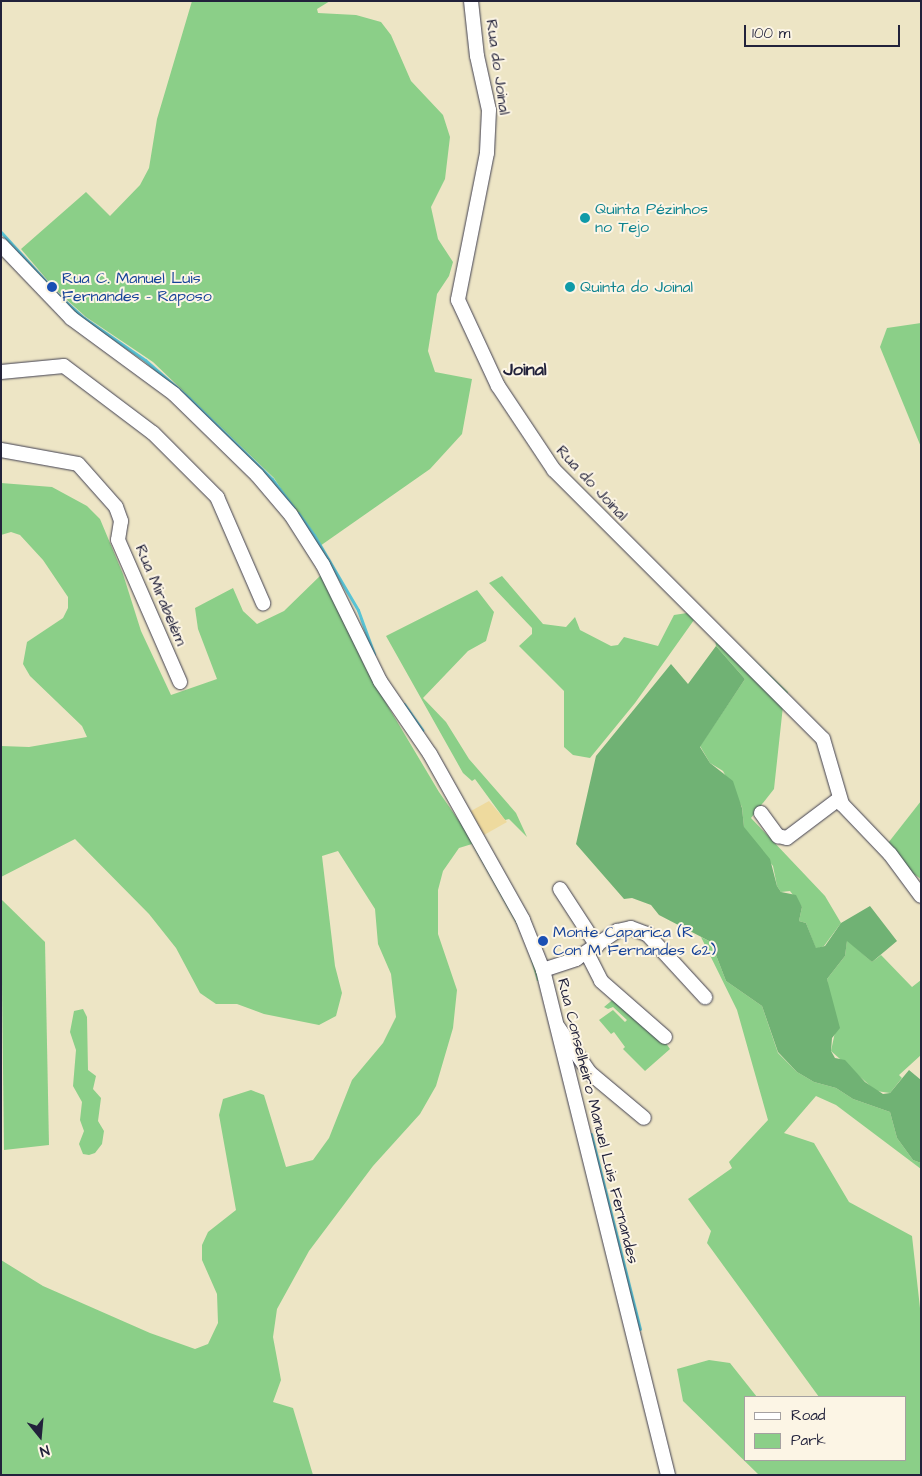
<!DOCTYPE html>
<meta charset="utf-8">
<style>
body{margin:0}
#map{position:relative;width:922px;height:1476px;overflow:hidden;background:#ede5c5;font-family:"Architects Daughter",sans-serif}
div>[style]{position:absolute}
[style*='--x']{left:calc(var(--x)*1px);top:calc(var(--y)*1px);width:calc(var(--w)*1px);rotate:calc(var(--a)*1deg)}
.green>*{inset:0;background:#8bcf88}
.forest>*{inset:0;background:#70b274}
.sand>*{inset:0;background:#eeda9e}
.stream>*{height:3px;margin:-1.5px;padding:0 1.5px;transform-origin:1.5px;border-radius:1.5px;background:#59c4d5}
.roads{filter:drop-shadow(0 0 1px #403f50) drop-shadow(0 0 1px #403f50)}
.minor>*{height:14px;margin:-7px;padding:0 7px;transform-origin:7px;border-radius:7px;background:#fff}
.dots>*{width:14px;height:14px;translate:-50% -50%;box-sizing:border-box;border:2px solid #fcf5e5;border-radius:50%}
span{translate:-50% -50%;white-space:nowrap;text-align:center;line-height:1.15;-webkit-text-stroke:4px #fcf5e5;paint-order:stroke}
.street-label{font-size:16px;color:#22223b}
.culture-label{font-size:16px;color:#0d838f}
.left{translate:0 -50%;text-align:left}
.transit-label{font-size:16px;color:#164399}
.neighbourhood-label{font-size:18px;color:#22223b;font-weight:700}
.frame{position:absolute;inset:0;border:2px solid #22223b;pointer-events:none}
.legend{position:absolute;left:744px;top:1396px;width:162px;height:65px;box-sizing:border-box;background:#fcf5e5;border:1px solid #a5a1a1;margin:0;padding:6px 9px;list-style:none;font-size:15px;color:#22223b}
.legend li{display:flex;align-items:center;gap:10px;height:25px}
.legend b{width:25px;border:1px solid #a5a1a1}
.north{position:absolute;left:15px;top:1411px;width:50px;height:50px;-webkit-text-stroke:4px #fcf5e5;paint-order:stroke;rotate:163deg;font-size:14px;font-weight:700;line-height:20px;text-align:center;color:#22223b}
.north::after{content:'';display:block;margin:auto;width:18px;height:22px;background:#22223b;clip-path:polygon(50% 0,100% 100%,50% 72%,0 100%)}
.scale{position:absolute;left:744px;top:25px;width:156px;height:22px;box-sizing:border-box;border:2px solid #22223b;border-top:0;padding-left:6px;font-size:15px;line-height:18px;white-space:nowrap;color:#22223b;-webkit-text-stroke:4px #fcf5e5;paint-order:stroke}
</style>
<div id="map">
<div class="green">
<i style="clip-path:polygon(192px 1px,330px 1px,317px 9px,318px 13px,356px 15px,381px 22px,391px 35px,411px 81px,443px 115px,450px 137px,445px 179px,431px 207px,438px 239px,453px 262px,449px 276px,437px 294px,428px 351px,435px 372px,472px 379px,462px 434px,430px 469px,310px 553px,287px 498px,274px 478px,153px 362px,86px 317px,55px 289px,21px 249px,86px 192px,110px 216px,140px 185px,149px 168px,157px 119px)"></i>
<i style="clip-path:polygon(921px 323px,921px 447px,880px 347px,887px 328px)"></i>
<i style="clip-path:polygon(1px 483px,52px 487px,87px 506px,100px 519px,123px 574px,141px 631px,171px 695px,217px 679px,198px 629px,195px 608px,233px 588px,243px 611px,257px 624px,284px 611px,322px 574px,367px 671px,439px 792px,475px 844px,526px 939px,540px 981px,537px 981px,525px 939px,472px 844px,459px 848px,443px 871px,438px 890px,438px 934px,457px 990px,453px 1028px,436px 1086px,420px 1114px,373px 1166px,309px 1251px,277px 1309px,273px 1337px,281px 1380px,273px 1402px,293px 1408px,313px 1475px,1px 1475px,1px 1260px,43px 1286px,150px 1333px,195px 1349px,208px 1344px,218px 1323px,217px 1294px,202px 1260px,202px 1245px,208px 1232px,236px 1210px,219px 1115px,223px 1099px,251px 1090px,264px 1095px,286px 1167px,313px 1160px,329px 1138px,352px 1080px,383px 1043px,396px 1017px,391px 974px,378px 944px,375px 909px,338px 851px,322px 856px,335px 966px,342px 993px,336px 1016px,319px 1025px,264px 1014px,237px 1004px,216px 1004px,200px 993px,176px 948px,149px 914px,75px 839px,1px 877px,1px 746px,29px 747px,87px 737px,82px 726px,30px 676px,23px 664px,27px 642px,63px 618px,68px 608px,68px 597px,43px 560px,20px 535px,11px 532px,1px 535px)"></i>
<i style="clip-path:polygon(502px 576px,543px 624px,566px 627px,575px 617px,580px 630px,611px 646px,618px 645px,624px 637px,658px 646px,674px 615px,687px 613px,694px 620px,635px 703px,590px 758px,573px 755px,564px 747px,564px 691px,519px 646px,532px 634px,532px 628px,489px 583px)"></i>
<i style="clip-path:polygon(477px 590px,494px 612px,486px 641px,468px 651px,423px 698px,446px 722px,469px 759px,516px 813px,527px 837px,509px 819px,505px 820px,475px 779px,472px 781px,463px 773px,386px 636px)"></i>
<i style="clip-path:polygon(712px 620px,788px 692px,783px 706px,774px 789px,751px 818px,825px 896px,841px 923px,824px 946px,816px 949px,806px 923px,799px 921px,802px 907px,790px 891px,781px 892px,777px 886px,773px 866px,744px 828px,742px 807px,723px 771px,710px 763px,700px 746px,745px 679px,716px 646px)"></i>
<i style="clip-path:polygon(921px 801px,921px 879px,881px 852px)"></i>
<i style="clip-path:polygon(1px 899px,45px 942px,49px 1145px,4px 1150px)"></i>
<i style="clip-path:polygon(701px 937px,711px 942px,726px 981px,762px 1006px,778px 1053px,797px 1072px,814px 1082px,836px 1088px,853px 1099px,890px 1112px,897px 1138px,913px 1160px,921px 1163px,921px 1169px,836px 1105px,816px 1096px,784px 1133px,814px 1143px,849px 1202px,912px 1236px,921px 1317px,921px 1475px,759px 1475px,683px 1401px,677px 1369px,709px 1360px,730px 1363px,757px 1397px,746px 1397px,746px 1460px,906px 1460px,906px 1397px,819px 1397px,707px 1243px,711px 1231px,688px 1199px,732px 1168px,729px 1162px,768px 1120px,737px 1010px)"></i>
<i style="clip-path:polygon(847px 940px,872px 962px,881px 955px,912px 987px,921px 980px,921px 1055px,899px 1075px,902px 1078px,890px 1093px,876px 1091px,831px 1051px,835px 1032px,827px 979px,845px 956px)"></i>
<i style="clip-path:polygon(616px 997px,663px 1039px,670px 1049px,645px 1071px,623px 1049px,625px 1047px,614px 1032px,611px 1034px,599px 1020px,613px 1010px,625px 1022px,627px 1020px,613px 1007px,608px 1009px,604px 1007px)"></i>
<i style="clip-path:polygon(83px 1009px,87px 1017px,88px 1070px,96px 1076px,93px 1089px,101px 1098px,98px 1121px,104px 1131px,102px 1144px,95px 1153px,89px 1155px,83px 1154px,79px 1144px,84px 1131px,80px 1120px,82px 1102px,73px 1086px,76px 1050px,70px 1032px,74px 1011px)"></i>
</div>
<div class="forest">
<i style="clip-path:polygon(716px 646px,745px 679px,700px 747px,710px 763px,733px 781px,742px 808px,744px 827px,770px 859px,777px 886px,781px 892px,796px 895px,802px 907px,799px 921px,806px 923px,816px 948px,825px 946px,841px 923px,870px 906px,897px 941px,872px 962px,847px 941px,845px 956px,827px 979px,840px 1028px,832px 1038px,831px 1051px,835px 1058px,845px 1060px,865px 1082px,883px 1094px,890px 1093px,909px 1070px,921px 1080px,921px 1163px,913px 1160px,897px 1138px,890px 1112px,853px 1099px,836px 1088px,814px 1082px,797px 1072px,778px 1052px,762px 1006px,726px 981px,711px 942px,659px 915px,651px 905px,632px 898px,624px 899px,576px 844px,596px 756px,671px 664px,688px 684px)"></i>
</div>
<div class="sand">
<i style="clip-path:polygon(489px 801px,507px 822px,484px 835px,471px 811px)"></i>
</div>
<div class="stream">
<i style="--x:1;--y:232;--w:74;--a:47.7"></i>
<i style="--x:55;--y:292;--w:39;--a:42"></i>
<i style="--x:84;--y:318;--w:74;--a:34.5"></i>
<i style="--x:145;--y:360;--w:58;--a:40.8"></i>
<i style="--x:189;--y:398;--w:116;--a:44.3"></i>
<i style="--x:272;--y:479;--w:36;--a:53"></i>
<i style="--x:298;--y:513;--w:27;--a:54"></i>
<i style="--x:314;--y:535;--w:87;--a:59.6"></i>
<i style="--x:358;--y:610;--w:47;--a:70"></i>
<i style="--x:404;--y:704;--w:32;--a:55"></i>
<i style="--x:591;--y:1134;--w:201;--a:75.9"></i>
</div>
<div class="roads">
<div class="minor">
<i style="--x:471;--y:1;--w:55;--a:83.8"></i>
<i style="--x:477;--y:56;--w:55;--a:77.5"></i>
<i style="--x:489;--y:110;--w:43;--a:92.7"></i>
<i style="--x:487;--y:153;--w:150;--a:101.2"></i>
<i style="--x:458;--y:300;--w:95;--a:65.1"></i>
<i style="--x:498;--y:386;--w:101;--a:56.3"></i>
<i style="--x:554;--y:470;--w:380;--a:45"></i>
<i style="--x:823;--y:739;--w:68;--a:73.7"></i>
<i style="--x:842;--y:804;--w:69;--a:46.2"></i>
<i style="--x:890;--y:854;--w:52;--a:53.6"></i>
<i style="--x:1;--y:245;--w:101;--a:46.2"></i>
<i style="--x:71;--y:318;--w:128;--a:36.4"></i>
<i style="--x:174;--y:394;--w:116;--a:44.3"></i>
<i style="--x:257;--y:475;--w:52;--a:49.6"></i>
<i style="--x:291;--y:515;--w:59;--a:57.4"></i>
<i style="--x:323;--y:565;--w:129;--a:63.8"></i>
<i style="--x:380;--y:681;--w:88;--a:55.6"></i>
<i style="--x:430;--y:754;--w:190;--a:60.7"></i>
<i style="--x:523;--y:920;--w:54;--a:68.2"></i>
<i style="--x:543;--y:970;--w:520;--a:76.1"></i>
<i style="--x:1;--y:372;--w:63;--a:-5.4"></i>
<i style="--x:64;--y:366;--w:111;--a:37"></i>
<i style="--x:153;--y:433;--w:91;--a:45"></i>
<i style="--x:217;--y:497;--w:116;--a:66.5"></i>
<i style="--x:1;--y:450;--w:78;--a:10.3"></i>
<i style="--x:78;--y:464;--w:57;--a:48.5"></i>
<i style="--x:116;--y:507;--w:15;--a:70"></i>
<i style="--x:121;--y:521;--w:19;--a:99"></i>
<i style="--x:118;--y:540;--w:155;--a:66.4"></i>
<i style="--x:761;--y:813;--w:29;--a:54"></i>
<i style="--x:778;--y:836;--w:9;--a:13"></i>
<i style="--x:787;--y:838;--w:66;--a:-37"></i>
<i style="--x:560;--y:889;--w:68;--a:57"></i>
<i style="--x:587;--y:953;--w:31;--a:63"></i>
<i style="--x:601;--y:981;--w:85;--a:41.2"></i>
<i style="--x:543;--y:970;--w:35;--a:-18"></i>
<i style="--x:576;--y:959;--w:50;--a:-34.3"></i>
<i style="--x:617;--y:931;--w:14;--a:-12"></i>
<i style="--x:631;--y:928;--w:17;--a:21"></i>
<i style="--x:647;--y:934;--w:86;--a:47.4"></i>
<i style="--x:558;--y:1027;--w:56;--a:55.2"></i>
<i style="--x:590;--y:1073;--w:70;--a:39.8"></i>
</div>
</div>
<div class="dots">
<i style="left:585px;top:218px;background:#0f9aa8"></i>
<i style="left:52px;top:287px;background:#1a4fb4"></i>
<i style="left:570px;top:287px;background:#0f9aa8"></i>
<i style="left:543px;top:941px;background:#1a4fb4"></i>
</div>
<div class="street-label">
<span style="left:498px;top:67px;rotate:82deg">Rua do Joinal</span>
<span style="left:592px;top:483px;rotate:47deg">Rua do Joinal</span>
<span style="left:161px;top:595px;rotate:67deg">Rua Mirabelém</span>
<span style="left:598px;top:1121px;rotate:76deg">Rua Conselheiro Manuel Luis Fernandes</span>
</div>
<div class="culture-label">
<span class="left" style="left:595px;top:218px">Quinta Pézinhos<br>no Tejo</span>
<span class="left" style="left:580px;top:287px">Quinta do Joinal</span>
</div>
<div class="transit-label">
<span class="left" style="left:62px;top:287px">Rua C. Manuel Luis<br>Fernandes - Raposo</span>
<span class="left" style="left:553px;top:941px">Monte Caparica (R<br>Con M Fernandes 62)</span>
</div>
<div class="neighbourhood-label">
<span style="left:525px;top:370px">Joinal</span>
</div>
<div class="frame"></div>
<ul class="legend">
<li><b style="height:6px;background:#fff"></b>Road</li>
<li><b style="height:14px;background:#8bcf88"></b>Park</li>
</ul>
<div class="north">N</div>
<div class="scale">100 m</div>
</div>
